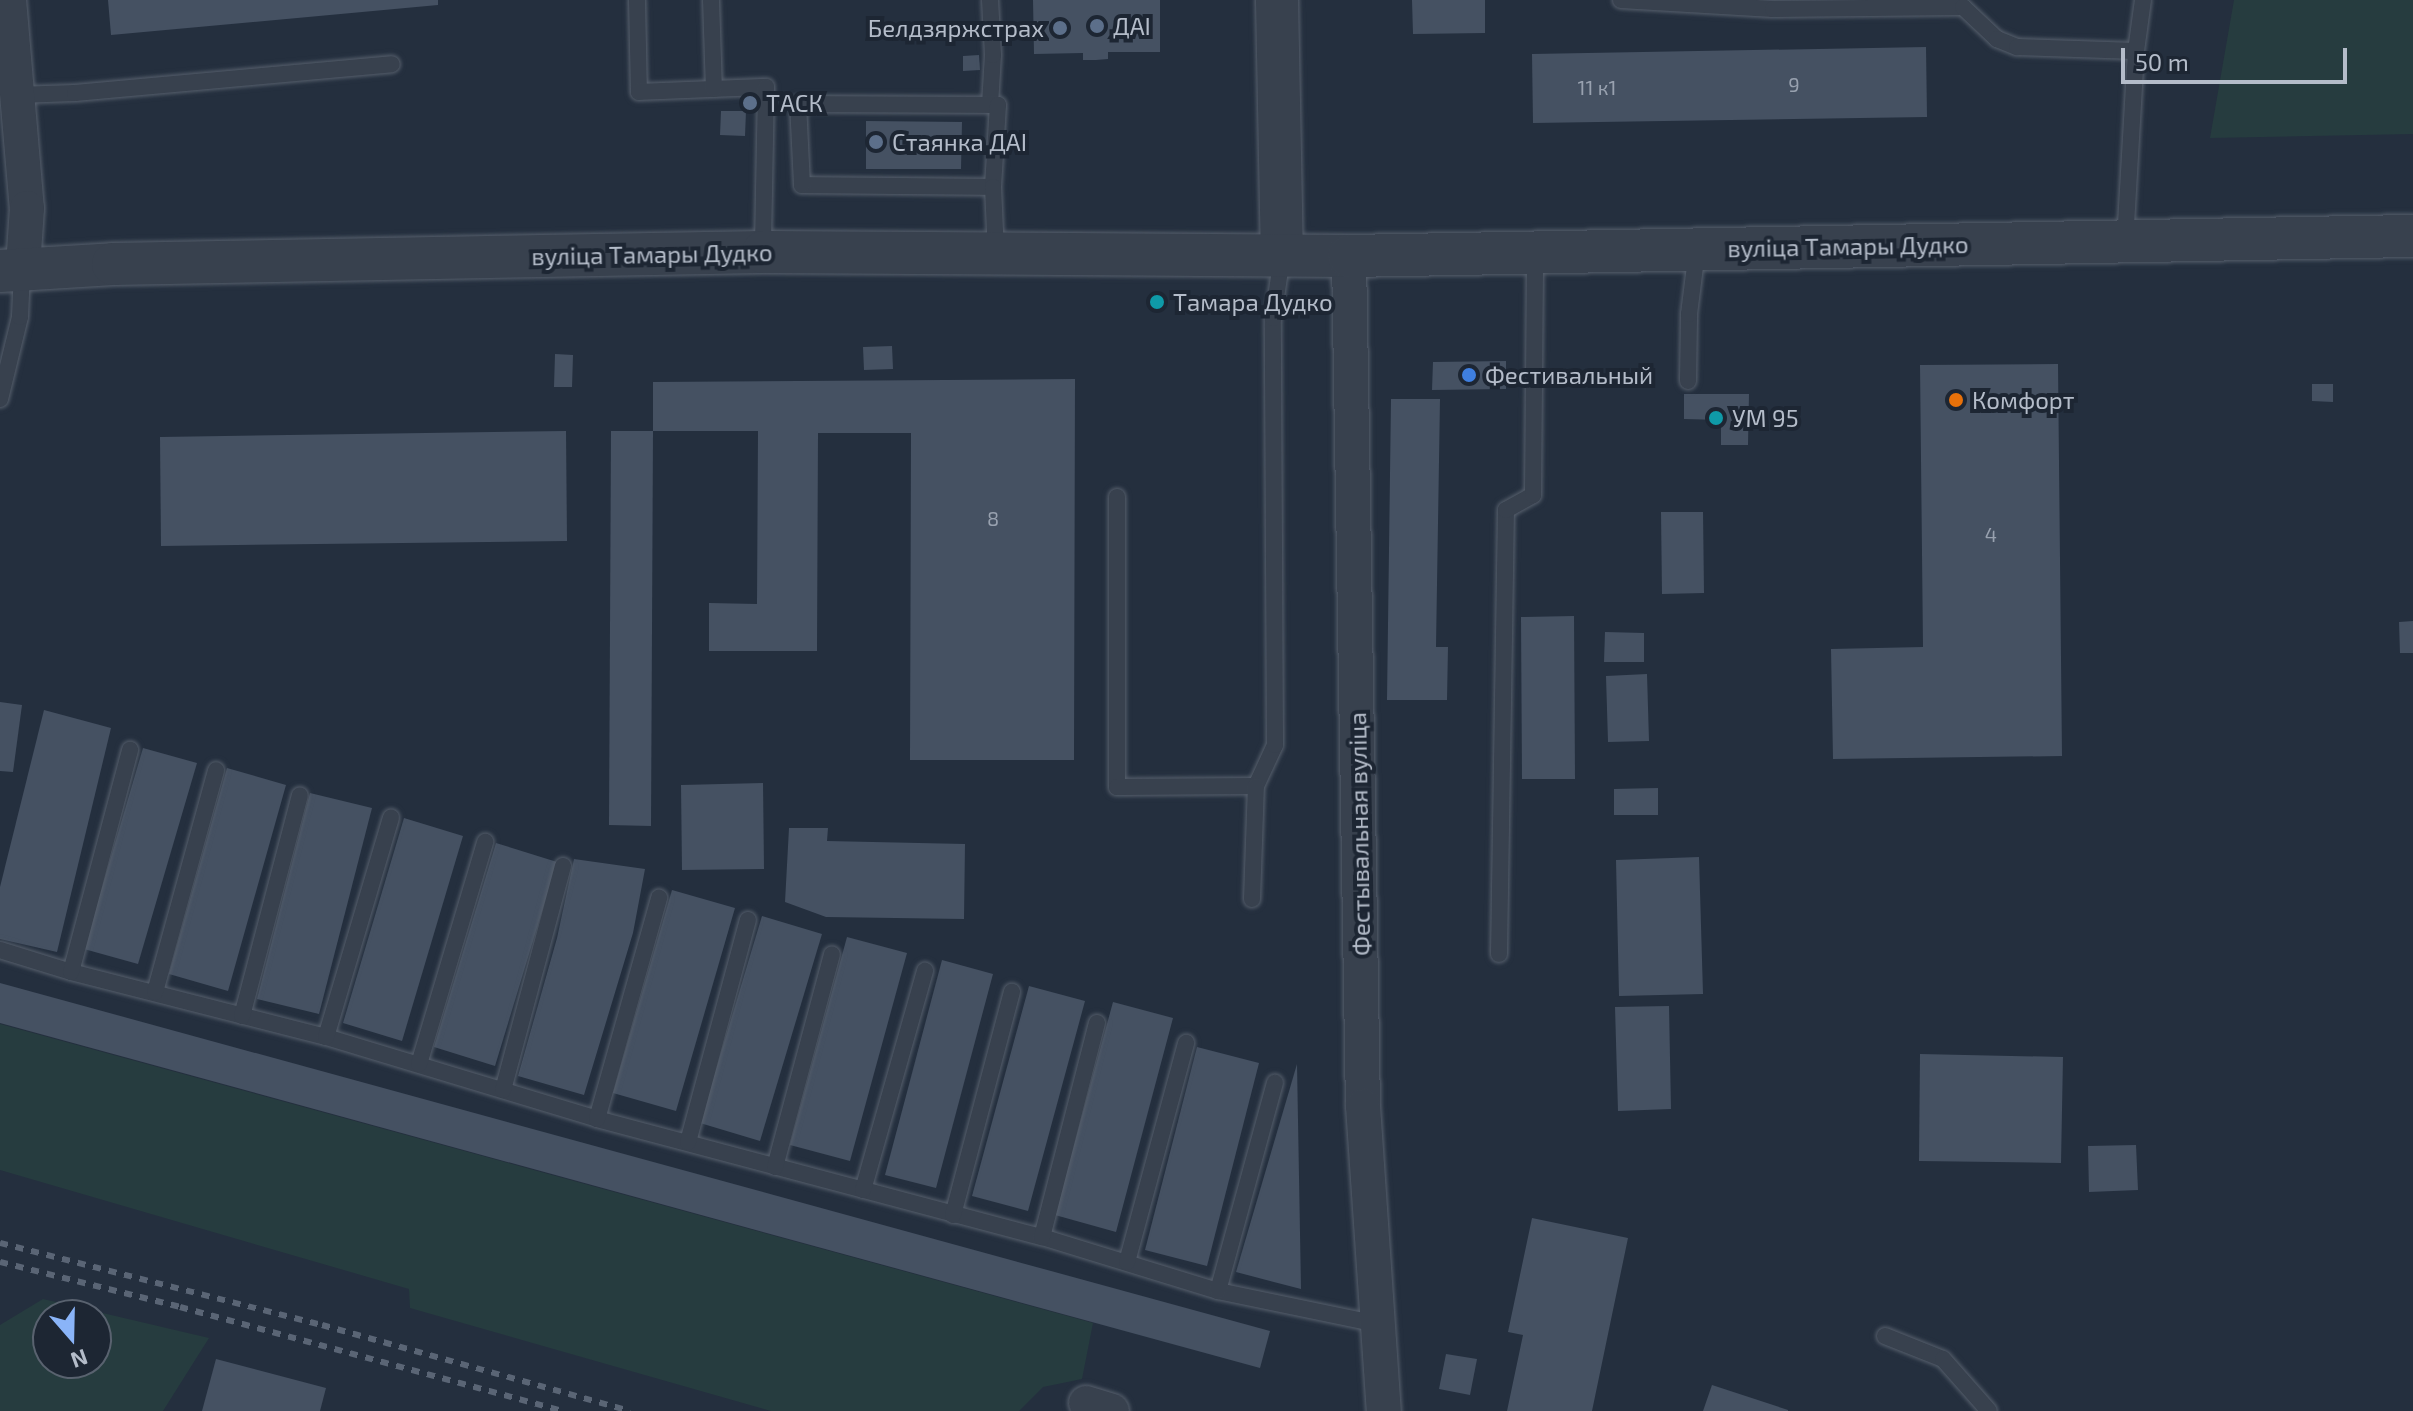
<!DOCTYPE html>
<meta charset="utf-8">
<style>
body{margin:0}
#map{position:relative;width:2413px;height:1411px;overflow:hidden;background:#242f3e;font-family:"Exo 2",sans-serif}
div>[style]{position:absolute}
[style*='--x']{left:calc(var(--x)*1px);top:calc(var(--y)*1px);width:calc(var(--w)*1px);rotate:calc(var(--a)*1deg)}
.green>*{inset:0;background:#263c3f}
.building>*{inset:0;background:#455162}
.roads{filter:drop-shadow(0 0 2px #565f6c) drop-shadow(0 0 2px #565f6c)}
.service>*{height:16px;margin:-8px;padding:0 8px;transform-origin:8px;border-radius:8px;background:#38414e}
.minor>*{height:34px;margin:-17px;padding:0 17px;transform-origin:17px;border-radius:17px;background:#38414e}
.tertiary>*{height:42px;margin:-21px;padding:0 21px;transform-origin:21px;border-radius:21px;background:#38414e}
.rail>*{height:6px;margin-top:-3px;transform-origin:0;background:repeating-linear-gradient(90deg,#5a6575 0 8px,transparent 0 16px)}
.dots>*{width:22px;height:22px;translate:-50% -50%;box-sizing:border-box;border:4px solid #1d2633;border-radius:50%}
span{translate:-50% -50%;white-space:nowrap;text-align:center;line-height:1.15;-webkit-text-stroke:8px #1d2633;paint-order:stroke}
.number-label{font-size:20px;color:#98a1af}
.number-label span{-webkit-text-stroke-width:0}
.poi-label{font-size:24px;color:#b4bcc9}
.left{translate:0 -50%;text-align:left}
.right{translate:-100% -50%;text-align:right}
.street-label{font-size:24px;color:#b4bcc9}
.north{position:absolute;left:32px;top:1299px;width:80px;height:80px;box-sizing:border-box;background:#1d2633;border:2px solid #59626f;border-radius:50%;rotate:160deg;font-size:22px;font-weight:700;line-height:32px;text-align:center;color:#b4bcc9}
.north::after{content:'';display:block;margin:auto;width:28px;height:36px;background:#8ab4f8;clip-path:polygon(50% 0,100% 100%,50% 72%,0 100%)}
.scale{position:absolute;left:2121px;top:48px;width:226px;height:36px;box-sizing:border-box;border:4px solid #b4bcc9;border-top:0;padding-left:10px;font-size:24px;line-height:28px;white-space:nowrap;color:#b4bcc9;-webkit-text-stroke:6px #1d2633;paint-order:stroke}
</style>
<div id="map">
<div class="green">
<i style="clip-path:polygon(2234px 0,2413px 0,2413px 134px,2210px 138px)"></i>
<i style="clip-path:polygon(0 1024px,1093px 1323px,1082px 1379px,1043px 1387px,1019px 1411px,771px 1411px,410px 1308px,409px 1289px,0 1170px)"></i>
<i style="clip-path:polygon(evenodd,43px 1299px,209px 1338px,163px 1411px,0 1411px,0 1325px,43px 1299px,48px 1315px,96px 1315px,96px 1363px,48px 1363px,48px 1315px)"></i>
</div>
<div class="building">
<i style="clip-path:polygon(108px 0,438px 0,438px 5px,111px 35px)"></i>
<i style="clip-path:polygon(1033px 0,1160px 0,1160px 52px,1108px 52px,1108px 59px,1096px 60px,1083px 60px,1083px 53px,1034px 54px)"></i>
<i style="clip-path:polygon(1412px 0,1485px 0,1485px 33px,1413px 34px)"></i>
<i style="clip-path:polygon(1926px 47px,1927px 117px,1533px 123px,1532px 54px)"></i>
<i style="clip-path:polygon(979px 55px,980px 70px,963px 71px,963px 56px)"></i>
<i style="clip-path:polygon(746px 95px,755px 95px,755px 111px,747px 111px)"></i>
<i style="clip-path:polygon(721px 111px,746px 111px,745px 136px,720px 135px)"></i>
<i style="clip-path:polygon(866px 121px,962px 122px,961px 169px,866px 169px)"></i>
<i style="clip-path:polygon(892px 346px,893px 369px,864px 370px,863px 347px)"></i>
<i style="clip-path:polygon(555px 354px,573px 355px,572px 387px,554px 387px)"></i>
<i style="clip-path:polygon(1506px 361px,1506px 389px,1432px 390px,1433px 362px)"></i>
<i style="clip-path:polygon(2058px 364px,2062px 756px,1833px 759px,1831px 649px,1923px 647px,1920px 365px)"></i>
<i style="clip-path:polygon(1075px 379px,1074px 760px,910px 760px,911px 433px,818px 433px,817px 651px,709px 651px,709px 603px,757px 604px,758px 431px,653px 431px,653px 382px)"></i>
<i style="clip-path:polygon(2312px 384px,2333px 384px,2333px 402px,2312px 401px)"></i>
<i style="clip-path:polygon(1684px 394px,1749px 394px,1748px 445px,1721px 445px,1721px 420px,1684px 419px)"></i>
<i style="clip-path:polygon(1391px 399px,1440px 399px,1436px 647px,1448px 647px,1447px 700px,1387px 700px)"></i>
<i style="clip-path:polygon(566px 431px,567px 541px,161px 546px,160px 437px)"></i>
<i style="clip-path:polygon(611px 431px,653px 431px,651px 826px,609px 825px)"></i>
<i style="clip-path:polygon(1661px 512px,1703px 512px,1704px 593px,1662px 594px)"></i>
<i style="clip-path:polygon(1574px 616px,1575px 779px,1522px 779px,1521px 617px)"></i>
<i style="clip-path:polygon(2413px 621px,2413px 653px,2400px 653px,2399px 622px)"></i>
<i style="clip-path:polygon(1605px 632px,1644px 633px,1644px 662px,1604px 662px)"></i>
<i style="clip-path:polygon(1647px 674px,1649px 741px,1608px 742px,1606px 676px)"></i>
<i style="clip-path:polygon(0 702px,22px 705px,13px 772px,0 771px)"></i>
<i style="clip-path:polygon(44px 710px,111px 728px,57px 952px,0 939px,0 887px)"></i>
<i style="clip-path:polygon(143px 748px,197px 763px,138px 964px,84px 949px)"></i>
<i style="clip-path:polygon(227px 768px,286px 785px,228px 991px,169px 974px)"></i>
<i style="clip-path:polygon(763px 783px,764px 869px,682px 870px,681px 785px)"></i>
<i style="clip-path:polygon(1658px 788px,1658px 815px,1614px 815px,1614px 789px)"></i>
<i style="clip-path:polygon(310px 793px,372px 808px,319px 1014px,257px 999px)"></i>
<i style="clip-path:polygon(404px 818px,463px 836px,402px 1041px,343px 1023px)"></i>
<i style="clip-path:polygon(789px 828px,828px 828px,827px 841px,965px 844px,964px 919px,826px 917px,785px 902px)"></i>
<i style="clip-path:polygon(496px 843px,557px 862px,495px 1066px,434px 1047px)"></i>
<i style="clip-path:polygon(1699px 857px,1703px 994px,1619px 996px,1616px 860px)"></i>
<i style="clip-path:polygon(574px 859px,645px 869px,633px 933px,584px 1095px,518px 1076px,557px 938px)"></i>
<i style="clip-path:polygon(672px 890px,735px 908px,676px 1111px,613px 1093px)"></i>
<i style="clip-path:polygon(762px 916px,822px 934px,760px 1141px,700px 1123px)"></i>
<i style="clip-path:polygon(847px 937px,907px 953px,850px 1161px,790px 1145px)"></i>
<i style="clip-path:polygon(942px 960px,993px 974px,936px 1188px,885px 1175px)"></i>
<i style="clip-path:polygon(0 983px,1270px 1331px,1260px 1368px,0 1023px)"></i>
<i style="clip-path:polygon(1029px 986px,1085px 1001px,1028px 1211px,972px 1196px)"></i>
<i style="clip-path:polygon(1113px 1002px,1173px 1018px,1116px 1232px,1055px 1215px)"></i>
<i style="clip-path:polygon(1669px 1006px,1671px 1109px,1618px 1111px,1615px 1007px)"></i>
<i style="clip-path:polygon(1197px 1047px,1259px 1063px,1207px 1266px,1145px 1250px)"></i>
<i style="clip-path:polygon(1920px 1054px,2063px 1057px,2061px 1163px,1919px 1161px)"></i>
<i style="clip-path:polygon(1297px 1064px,1301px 1289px,1236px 1272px)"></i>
<i style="clip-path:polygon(2136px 1145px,2138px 1190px,2089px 1192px,2088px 1146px)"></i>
<i style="clip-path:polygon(1532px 1218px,1628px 1238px,1592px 1411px,1507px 1411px,1523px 1335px,1508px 1332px)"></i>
<i style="clip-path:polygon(1446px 1354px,1477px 1359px,1470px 1395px,1439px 1389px)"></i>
<i style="clip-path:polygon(216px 1359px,326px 1388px,320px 1411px,202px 1411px)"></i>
<i style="clip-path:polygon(1712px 1385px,1788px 1410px,1788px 1411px,1703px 1411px)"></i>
</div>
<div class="roads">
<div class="service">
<i style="--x:637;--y:0;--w:92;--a:88.8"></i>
<i style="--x:639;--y:92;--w:127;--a:-2.3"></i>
<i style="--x:766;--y:87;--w:163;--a:91.1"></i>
<i style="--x:711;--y:0;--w:89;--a:88.1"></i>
<i style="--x:1621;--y:0;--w:152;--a:3.4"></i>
<i style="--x:1773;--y:9;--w:190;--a:-0.6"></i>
<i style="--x:1963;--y:7;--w:47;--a:43.3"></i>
<i style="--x:1997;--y:39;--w:22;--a:22"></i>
<i style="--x:2017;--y:47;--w:119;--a:1.9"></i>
<i style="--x:17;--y:95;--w:58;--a:-2"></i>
<i style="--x:75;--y:93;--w:318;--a:-5.2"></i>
<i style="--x:990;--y:105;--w:50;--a:-86.6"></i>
<i style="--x:993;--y:55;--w:55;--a:-93.1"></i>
<i style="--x:993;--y:187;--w:191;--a:-179.4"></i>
<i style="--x:802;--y:185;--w:81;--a:-92.8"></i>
<i style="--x:798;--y:104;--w:200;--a:0.3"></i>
<i style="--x:998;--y:105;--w:82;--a:93.5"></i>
<i style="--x:993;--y:187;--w:66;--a:87.4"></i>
<i style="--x:2125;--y:242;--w:191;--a:-86.7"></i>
<i style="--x:2136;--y:51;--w:51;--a:-82.2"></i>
<i style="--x:1688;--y:381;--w:67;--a:-89.1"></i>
<i style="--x:1689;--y:314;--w:64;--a:-82.8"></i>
<i style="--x:0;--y:399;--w:84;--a:-76.3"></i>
<i style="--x:20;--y:317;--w:46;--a:-87.5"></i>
<i style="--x:1117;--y:497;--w:290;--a:90"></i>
<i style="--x:1117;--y:787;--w:139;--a:-0.4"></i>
<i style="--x:1256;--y:786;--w:45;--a:-65.1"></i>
<i style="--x:1275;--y:745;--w:427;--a:-90.3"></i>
<i style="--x:1273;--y:318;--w:63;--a:-81.7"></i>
<i style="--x:1252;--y:899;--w:113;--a:-88"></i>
<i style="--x:0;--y:950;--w:74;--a:17.2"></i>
<i style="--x:71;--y:972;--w:263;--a:14.3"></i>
<i style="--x:326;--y:1037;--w:283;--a:16.8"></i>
<i style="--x:597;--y:1119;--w:460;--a:14.9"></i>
<i style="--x:1042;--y:1237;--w:184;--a:17.1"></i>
<i style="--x:1218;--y:1291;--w:163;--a:11.7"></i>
<i style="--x:1499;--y:954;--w:444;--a:-89.1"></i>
<i style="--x:1506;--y:510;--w:31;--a:-29"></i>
<i style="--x:1533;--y:495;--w:243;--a:-89.5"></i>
<i style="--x:71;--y:972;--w:230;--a:-75.1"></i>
<i style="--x:155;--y:992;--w:230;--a:-74.6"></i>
<i style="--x:242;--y:1016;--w:228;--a:-75.3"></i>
<i style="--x:326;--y:1037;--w:229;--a:-73.5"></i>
<i style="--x:419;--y:1064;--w:232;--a:-73.4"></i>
<i style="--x:503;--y:1090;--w:232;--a:-75"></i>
<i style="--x:597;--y:1119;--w:230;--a:-74.3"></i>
<i style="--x:688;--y:1142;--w:230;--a:-74.9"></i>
<i style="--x:775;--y:1167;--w:220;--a:-75"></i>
<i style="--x:863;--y:1190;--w:228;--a:-74.2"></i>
<i style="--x:953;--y:1215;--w:231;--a:-75.2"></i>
<i style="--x:1042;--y:1237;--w:221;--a:-75.6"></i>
<i style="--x:1127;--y:1262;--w:227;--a:-74.9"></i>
<i style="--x:1218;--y:1291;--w:216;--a:-74.7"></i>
<i style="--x:1885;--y:1336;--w:62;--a:21.6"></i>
<i style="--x:1943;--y:1359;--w:69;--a:48.5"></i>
</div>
<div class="minor">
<i style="--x:9;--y:0;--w:209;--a:85.1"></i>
<i style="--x:27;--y:208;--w:59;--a:93.9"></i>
<i style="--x:1349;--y:256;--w:850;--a:89.06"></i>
<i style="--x:1363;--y:1106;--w:306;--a:86.1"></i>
<i style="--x:1086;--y:1403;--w:27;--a:17"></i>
</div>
<div class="tertiary">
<i style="--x:1277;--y:0;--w:253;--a:88.9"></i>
<i style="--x:0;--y:271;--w:113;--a:-3.5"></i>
<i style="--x:113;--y:264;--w:650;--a:-1.06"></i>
<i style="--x:763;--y:252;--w:586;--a:0.39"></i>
<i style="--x:1349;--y:256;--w:1064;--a:-1.08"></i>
</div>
</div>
<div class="rail">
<i style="--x:0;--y:1243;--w:332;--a:14.3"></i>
<i style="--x:322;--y:1325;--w:320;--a:15.6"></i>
<i style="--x:0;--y:1262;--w:186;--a:14"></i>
<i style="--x:180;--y:1307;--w:396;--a:15.2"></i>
</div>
<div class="dots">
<i style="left:1097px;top:26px;background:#5c6f8a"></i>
<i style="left:1060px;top:28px;background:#5c6f8a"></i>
<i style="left:750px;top:103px;background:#5c6f8a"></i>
<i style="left:876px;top:142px;background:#5c6f8a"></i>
<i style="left:1157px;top:302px;background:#0f9aa8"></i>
<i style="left:1469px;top:375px;background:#3f7fe0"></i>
<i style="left:1956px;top:400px;background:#e8710a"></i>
<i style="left:1716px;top:418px;background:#0f9aa8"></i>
</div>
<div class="number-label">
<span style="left:1794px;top:84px">9</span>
<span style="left:1597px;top:87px">11 к1</span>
<span style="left:993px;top:518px">8</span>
<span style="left:1991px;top:534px">4</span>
</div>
<div class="poi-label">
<span class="left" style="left:1113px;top:26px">ДАІ</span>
<span class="right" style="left:1044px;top:28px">Белдзяржстрах</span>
<span class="left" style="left:766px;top:103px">ТАСК</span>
<span class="left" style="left:892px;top:142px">Стаянка ДАІ</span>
<span class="left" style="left:1173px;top:302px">Тамара Дудко</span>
<span class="left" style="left:1485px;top:375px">Фестивальный</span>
<span class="left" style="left:1972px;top:400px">Комфорт</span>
<span class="left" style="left:1732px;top:418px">УМ 95</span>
</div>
<div class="street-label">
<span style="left:1848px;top:246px;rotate:-1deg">вуліца Тамары Дудко</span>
<span style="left:652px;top:254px;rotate:-1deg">вуліца Тамары Дудко</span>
<span style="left:1359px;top:834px;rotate:-91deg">Фестывальная вуліца</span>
</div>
<div class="north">N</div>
<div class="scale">50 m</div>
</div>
